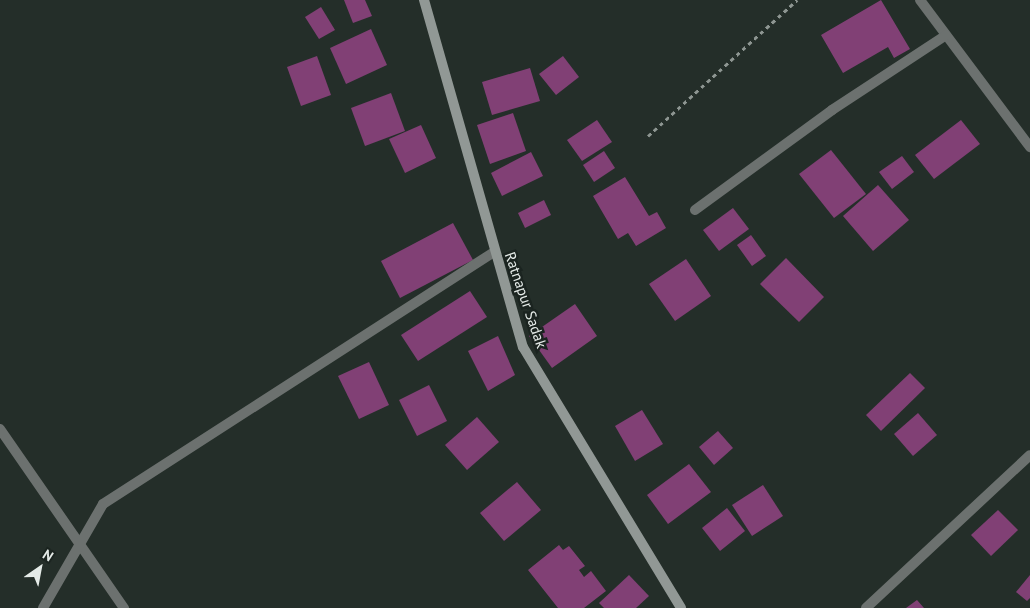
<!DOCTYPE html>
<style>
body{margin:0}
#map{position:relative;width:1030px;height:608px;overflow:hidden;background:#242e29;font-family:"PT Sans",sans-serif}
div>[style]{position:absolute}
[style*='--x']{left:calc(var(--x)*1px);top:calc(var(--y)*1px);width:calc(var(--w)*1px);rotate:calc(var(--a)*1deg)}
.building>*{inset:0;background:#814075}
.path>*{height:3px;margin-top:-1.5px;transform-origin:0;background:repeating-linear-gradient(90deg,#8e9692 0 4px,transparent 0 8px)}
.street>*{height:10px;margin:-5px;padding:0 5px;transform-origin:5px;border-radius:5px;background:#6c716f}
.secondary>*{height:10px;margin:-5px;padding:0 5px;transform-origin:5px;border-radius:5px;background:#919895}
span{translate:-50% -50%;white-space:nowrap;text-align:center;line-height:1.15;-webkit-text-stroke:5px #1b2420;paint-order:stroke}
.street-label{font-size:15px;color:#e5ebe8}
.north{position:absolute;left:15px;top:543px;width:50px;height:50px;-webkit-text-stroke:4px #1b2420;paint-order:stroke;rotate:33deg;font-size:14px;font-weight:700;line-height:20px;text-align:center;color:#e5ebe8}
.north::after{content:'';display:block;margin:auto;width:18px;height:22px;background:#e5ebe8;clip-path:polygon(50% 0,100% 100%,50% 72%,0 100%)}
</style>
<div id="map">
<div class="building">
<i style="clip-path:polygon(344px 0,365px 0,372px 16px,353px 23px)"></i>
<i style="clip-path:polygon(881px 0,910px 49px,894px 58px,888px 47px,843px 73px,821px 35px)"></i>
<i style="clip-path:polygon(321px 7px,335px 30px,319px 39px,305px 17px)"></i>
<i style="clip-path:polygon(371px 29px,387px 65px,346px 84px,330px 48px)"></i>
<i style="clip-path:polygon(317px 56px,331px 95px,301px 106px,287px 67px)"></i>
<i style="clip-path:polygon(563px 56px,579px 77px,556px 95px,539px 74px)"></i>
<i style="clip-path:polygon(530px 68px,540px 101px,492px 115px,482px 82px)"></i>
<i style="clip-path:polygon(391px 93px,405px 131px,365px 146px,351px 108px)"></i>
<i style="clip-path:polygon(513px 113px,526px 151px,490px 164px,477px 125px)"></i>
<i style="clip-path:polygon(597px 120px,612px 142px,582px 161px,567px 140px)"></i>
<i style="clip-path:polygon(961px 120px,980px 144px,934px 179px,915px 155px)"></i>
<i style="clip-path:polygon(421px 125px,436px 158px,405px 173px,389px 139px)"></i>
<i style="clip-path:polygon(831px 150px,866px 194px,834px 218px,799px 174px)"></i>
<i style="clip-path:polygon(604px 151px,615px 168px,594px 182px,583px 165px)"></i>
<i style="clip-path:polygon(531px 152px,543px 176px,502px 196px,491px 173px)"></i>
<i style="clip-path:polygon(902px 156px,914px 172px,892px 189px,879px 172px)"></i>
<i style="clip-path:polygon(625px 177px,649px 216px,657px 212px,666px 228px,636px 246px,628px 233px,618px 239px,593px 196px)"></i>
<i style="clip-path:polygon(878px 185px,909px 220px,873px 251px,843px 216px)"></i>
<i style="clip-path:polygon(544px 200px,551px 215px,525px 228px,518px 213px)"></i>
<i style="clip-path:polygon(733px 208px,749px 229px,719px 251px,703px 230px)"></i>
<i style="clip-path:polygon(453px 223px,473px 260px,400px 298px,381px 261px)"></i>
<i style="clip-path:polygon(751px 235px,766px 256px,752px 266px,737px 245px)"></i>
<i style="clip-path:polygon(786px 258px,824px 297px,799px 322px,760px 284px)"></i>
<i style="clip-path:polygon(686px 259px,711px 296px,675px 321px,649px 284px)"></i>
<i style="clip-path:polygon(470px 291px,487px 317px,418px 361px,401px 335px)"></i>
<i style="clip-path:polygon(575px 304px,597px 336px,552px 368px,529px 336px)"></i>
<i style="clip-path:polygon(498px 336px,515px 375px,488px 391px,468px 351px)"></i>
<i style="clip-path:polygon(369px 362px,389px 405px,359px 419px,338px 376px)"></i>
<i style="clip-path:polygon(910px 373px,925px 388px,881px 431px,866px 415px)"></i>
<i style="clip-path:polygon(429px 385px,447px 421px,417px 436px,399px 400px)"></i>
<i style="clip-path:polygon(642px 410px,663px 444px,635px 461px,615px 426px)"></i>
<i style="clip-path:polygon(918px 413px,937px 435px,913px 456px,894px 434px)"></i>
<i style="clip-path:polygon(477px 417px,499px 442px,467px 470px,445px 445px)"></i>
<i style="clip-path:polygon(718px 431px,733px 448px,714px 465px,699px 447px)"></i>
<i style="clip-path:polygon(689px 464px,711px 492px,668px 524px,647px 495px)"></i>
<i style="clip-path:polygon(517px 482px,541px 510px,504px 541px,480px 513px)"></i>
<i style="clip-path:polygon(763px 485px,783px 516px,752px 536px,732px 505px)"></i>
<i style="clip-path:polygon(727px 508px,745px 531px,720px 551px,702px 528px)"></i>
<i style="clip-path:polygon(998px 510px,1018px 530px,991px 556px,971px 535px)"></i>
<i style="clip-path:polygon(559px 545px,563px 550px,569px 546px,585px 566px,579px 570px,584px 577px,591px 571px,606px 591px,584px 608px,558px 608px,528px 570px)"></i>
<i style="clip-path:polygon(629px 575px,649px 596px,636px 608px,604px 608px,599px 603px)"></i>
<i style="clip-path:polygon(1030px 575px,1030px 598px,1027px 601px,1016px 592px)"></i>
<i style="clip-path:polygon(917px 600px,924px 608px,906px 608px)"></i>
</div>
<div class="path">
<i style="--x:648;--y:136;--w:202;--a:-42.4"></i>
</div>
<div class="street">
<i style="--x:920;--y:0;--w:184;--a:53.2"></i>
<i style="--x:695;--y:210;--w:170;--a:-36.1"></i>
<i style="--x:832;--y:110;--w:136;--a:-33.3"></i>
<i style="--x:0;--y:429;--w:218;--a:55.3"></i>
<i style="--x:43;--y:608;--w:120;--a:-60"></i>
<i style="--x:103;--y:504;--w:465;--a:-32.8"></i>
<i style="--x:866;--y:608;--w:224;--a:-43"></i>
</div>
<div class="secondary">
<i style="--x:424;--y:0;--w:361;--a:74.1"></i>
<i style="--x:523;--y:347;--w:305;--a:58.8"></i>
</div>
<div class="street-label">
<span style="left:526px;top:300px;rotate:71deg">Ratnapur Sadak</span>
</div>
<div class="north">N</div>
</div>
